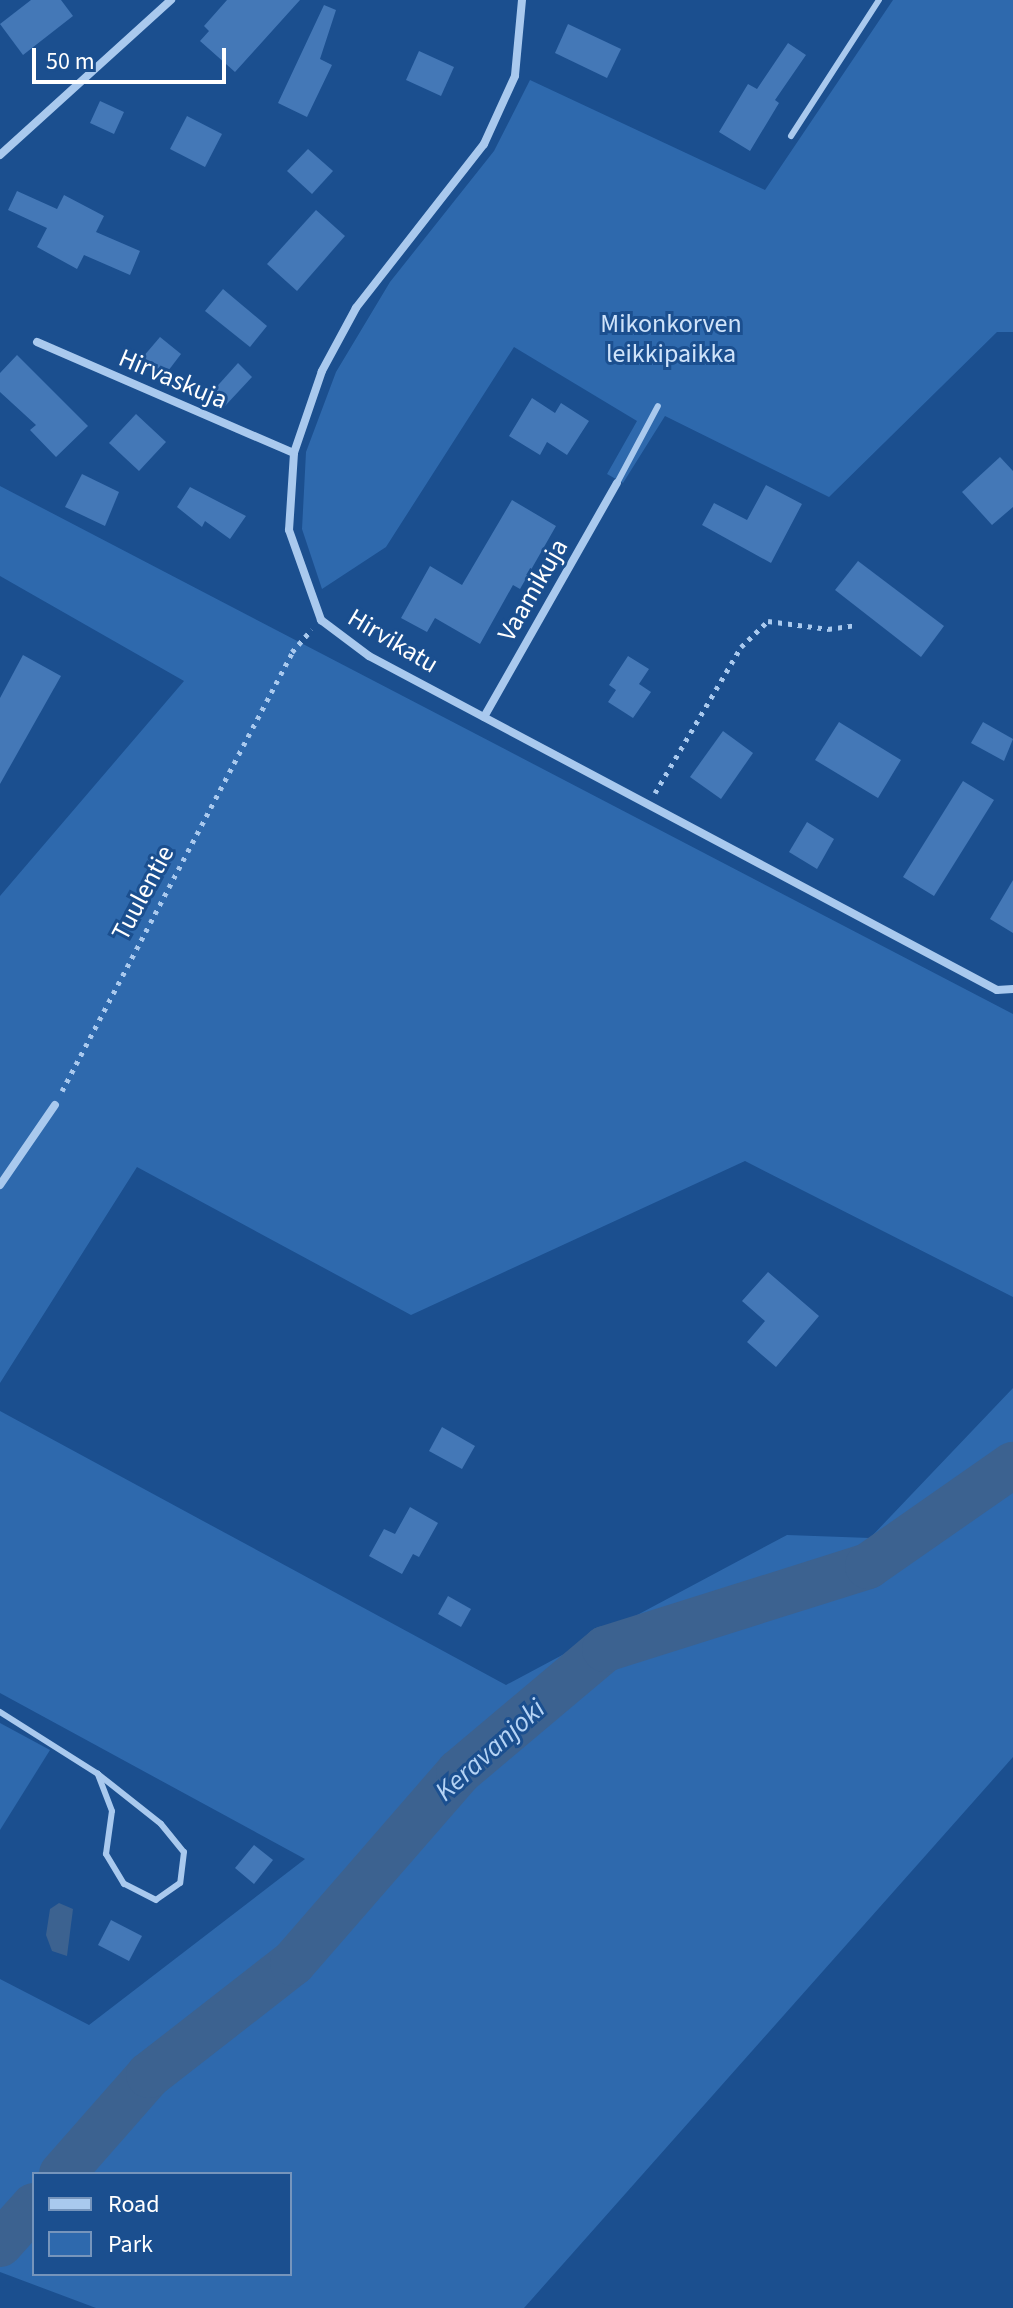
<!DOCTYPE html>
<style>
body{margin:0}
#map{position:relative;width:1013px;height:2308px;overflow:hidden;background:#1b4f8f;font-family:"Source Sans 3",sans-serif}
div>[style]{position:absolute}
[style*='--x']{left:calc(var(--x)*1px);top:calc(var(--y)*1px);width:calc(var(--w)*1px);rotate:calc(var(--a)*1deg)}
.green>*{inset:0;background:#2e69ad}
.water>*{inset:0;background:#3c6290}
.river>*{height:46px;margin:-23px;padding:0 23px;transform-origin:23px;border-radius:23px;background:#3c6290}
.building>*{inset:0;background:#4478b7}
.path>*{height:5px;margin-top:-2.5px;transform-origin:0;background:repeating-linear-gradient(90deg,#a9c9ee 0 4px,transparent 0 10px)}
.service>*{height:6px;margin:-3px;padding:0 3px;transform-origin:3px;border-radius:3px;background:#a9c9ee}
.minor>*{height:8px;margin:-4px;padding:0 4px;transform-origin:4px;border-radius:4px;background:#a9c9ee}
span{translate:-50% -50%;white-space:nowrap;text-align:center;line-height:1.15;-webkit-text-stroke:6px #1b4f8f;paint-order:stroke}
.park-label{font-size:26px;color:#cfe3fa}
.street-label{font-size:26px;color:#fff}
.water-label{font-size:28px;color:#b5d3f5;font-style:italic}
.legend{position:absolute;left:32px;top:2172px;width:260px;height:104px;box-sizing:border-box;background:#1b4f8f;border:2px solid #7695bc;margin:0;padding:10px 14px;list-style:none;font-size:24px;color:#fff}
.legend li{display:flex;align-items:center;gap:16px;height:40px}
.legend b{width:40px;border:2px solid #7695bc}
.scale{position:absolute;left:32px;top:48px;width:194px;height:36px;box-sizing:border-box;border:4px solid #fff;border-top:0;padding-left:10px;font-size:24px;line-height:28px;white-space:nowrap;color:#fff;-webkit-text-stroke:6px #1b4f8f;paint-order:stroke}
</style>
<div id="map">
<div class="green">
<i style="clip-path:polygon(893px 0,1013px 0,1013px 332px,997px 332px,829px 497px,665px 416px,623px 483px,607px 474px,637px 421px,514px 347px,386px 547px,322px 589px,302px 529px,306px 452px,336px 372px,390px 282px,494px 151px,530px 80px,765px 190px)"></i>
<i style="clip-path:polygon(0 486px,1013px 1014px,1013px 1297px,745px 1161px,411px 1315px,137px 1167px,0 1383px,0 896px,184px 681px,0 576px)"></i>
<i style="clip-path:polygon(evenodd,1013px 1388px,1013px 1757px,524px 2308px,96px 2308px,0 2272px,0 1979px,89px 2025px,305px 1859px,0 1693px,0 1411px,506px 1685px,787px 1535px,870px 1538px,1013px 1388px,34px 2174px,290px 2174px,290px 2274px,34px 2274px,34px 2174px)"></i>
<i style="clip-path:polygon(0 1723px,50px 1750px,0 1830px)"></i>
</div>
<div class="water">
<i style="clip-path:polygon(59px 1903px,73px 1909px,67px 1956px,52px 1951px,46px 1935px,50px 1909px)"></i>
</div>
<div class="river">
<i style="--x:62;--y:2174;--w:132;--a:-48.7"></i>
<i style="--x:149;--y:2075;--w:182;--a:-37.9"></i>
<i style="--x:293;--y:1963;--w:253;--a:-49"></i>
<i style="--x:459;--y:1772;--w:191;--a:-40.1"></i>
<i style="--x:605;--y:1649;--w:276;--a:-17.5"></i>
<i style="--x:868;--y:1566;--w:177;--a:-34.9"></i>
<i style="--x:0;--y:2244;--w:51;--a:-48.2"></i>
</div>
<div class="building">
<i style="clip-path:polygon(31px 0,61px 0,73px 16px,23px 55px,0 24px)"></i>
<i style="clip-path:polygon(227px 0,300px 0,235px 72px,200px 41px,209px 31px,204px 26px)"></i>
<i style="clip-path:polygon(324px 5px,336px 10px,320px 59px,332px 65px,307px 117px,278px 103px)"></i>
<i style="clip-path:polygon(568px 24px,621px 49px,607px 78px,555px 53px)"></i>
<i style="clip-path:polygon(788px 43px,806px 55px,775px 100px,779px 103px,750px 151px,719px 132px,748px 84px,757px 89px)"></i>
<i style="clip-path:polygon(419px 51px,454px 67px,441px 96px,406px 80px)"></i>
<i style="clip-path:polygon(100px 101px,124px 112px,114px 134px,90px 123px)"></i>
<i style="clip-path:polygon(187px 116px,222px 134px,205px 167px,170px 149px)"></i>
<i style="clip-path:polygon(308px 149px,333px 171px,312px 194px,287px 171px)"></i>
<i style="clip-path:polygon(17px 191px,57px 209px,64px 195px,104px 216px,96px 232px,140px 251px,130px 275px,84px 255px,77px 269px,37px 247px,47px 228px,8px 210px)"></i>
<i style="clip-path:polygon(316px 210px,345px 236px,297px 291px,267px 264px)"></i>
<i style="clip-path:polygon(223px 289px,267px 326px,250px 347px,205px 311px)"></i>
<i style="clip-path:polygon(160px 337px,181px 354px,165px 375px,143px 357px)"></i>
<i style="clip-path:polygon(17px 355px,88px 426px,56px 457px,30px 430px,36px 425px,0 392px,0 373px)"></i>
<i style="clip-path:polygon(238px 363px,252px 377px,225px 406px,211px 393px)"></i>
<i style="clip-path:polygon(532px 398px,555px 413px,561px 403px,589px 421px,567px 455px,547px 442px,540px 455px,509px 436px)"></i>
<i style="clip-path:polygon(136px 414px,166px 442px,139px 471px,109px 443px)"></i>
<i style="clip-path:polygon(1000px 457px,1013px 471px,1013px 507px,992px 525px,962px 492px)"></i>
<i style="clip-path:polygon(82px 474px,119px 492px,105px 526px,65px 507px)"></i>
<i style="clip-path:polygon(766px 485px,802px 504px,771px 563px,702px 525px,714px 503px,747px 520px)"></i>
<i style="clip-path:polygon(190px 487px,246px 516px,230px 539px,205px 521px,202px 527px,177px 507px)"></i>
<i style="clip-path:polygon(512px 500px,556px 526px,520px 589px,513px 585px,480px 644px,435px 618px,427px 632px,401px 618px,430px 566px,462px 585px)"></i>
<i style="clip-path:polygon(858px 561px,944px 626px,921px 657px,835px 590px)"></i>
<i style="clip-path:polygon(23px 655px,61px 676px,0 784px,0 698px)"></i>
<i style="clip-path:polygon(628px 656px,649px 669px,639px 684px,651px 692px,633px 718px,608px 702px,616px 690px,609px 685px)"></i>
<i style="clip-path:polygon(839px 722px,901px 760px,878px 798px,815px 760px)"></i>
<i style="clip-path:polygon(983px 722px,1013px 739px,1004px 761px,971px 743px)"></i>
<i style="clip-path:polygon(723px 731px,753px 753px,721px 799px,690px 777px)"></i>
<i style="clip-path:polygon(963px 781px,994px 800px,934px 896px,903px 877px)"></i>
<i style="clip-path:polygon(807px 822px,834px 839px,817px 869px,789px 852px)"></i>
<i style="clip-path:polygon(1013px 880px,1013px 933px,990px 919px)"></i>
<i style="clip-path:polygon(768px 1272px,819px 1316px,776px 1367px,747px 1342px,765px 1321px,742px 1301px)"></i>
<i style="clip-path:polygon(442px 1427px,475px 1446px,462px 1469px,429px 1451px)"></i>
<i style="clip-path:polygon(410px 1507px,438px 1523px,419px 1557px,413px 1554px,402px 1574px,369px 1556px,384px 1529px,395px 1534px)"></i>
<i style="clip-path:polygon(448px 1596px,471px 1609px,461px 1627px,438px 1614px)"></i>
<i style="clip-path:polygon(254px 1845px,273px 1860px,254px 1884px,235px 1868px)"></i>
<i style="clip-path:polygon(111px 1920px,142px 1936px,129px 1961px,98px 1945px)"></i>
</div>
<div class="path">
<i style="--x:655;--y:793;--w:169;--a:-59.5"></i>
<i style="--x:741;--y:647;--w:37;--a:-44"></i>
<i style="--x:768;--y:621;--w:61;--a:7.6"></i>
<i style="--x:828;--y:629;--w:28;--a:-8"></i>
<i style="--x:62;--y:1091;--w:496;--a:-62.3"></i>
<i style="--x:292;--y:652;--w:30;--a:-49"></i>
</div>
<div class="service">
<i style="--x:791;--y:136;--w:162;--a:-57.1"></i>
<i style="--x:617;--y:483;--w:87;--a:-62"></i>
<i style="--x:0;--y:1712;--w:116;--a:32.3"></i>
<i style="--x:98;--y:1774;--w:80;--a:38.4"></i>
<i style="--x:161;--y:1824;--w:36;--a:51"></i>
<i style="--x:184;--y:1852;--w:31;--a:97"></i>
<i style="--x:180;--y:1883;--w:29;--a:145"></i>
<i style="--x:156;--y:1900;--w:36;--a:-153"></i>
<i style="--x:124;--y:1884;--w:35;--a:-121"></i>
<i style="--x:106;--y:1854;--w:43;--a:-82.1"></i>
<i style="--x:112;--y:1811;--w:40;--a:-111"></i>
</div>
<div class="minor">
<i style="--x:522;--y:0;--w:76;--a:95.3"></i>
<i style="--x:515;--y:76;--w:75;--a:114.5"></i>
<i style="--x:484;--y:144;--w:208;--a:128"></i>
<i style="--x:356;--y:308;--w:72;--a:118.4"></i>
<i style="--x:322;--y:371;--w:87;--a:108.9"></i>
<i style="--x:294;--y:453;--w:77;--a:93.7"></i>
<i style="--x:289;--y:530;--w:96;--a:70.4"></i>
<i style="--x:321;--y:620;--w:60;--a:36.9"></i>
<i style="--x:369;--y:656;--w:711;--a:28.01"></i>
<i style="--x:997;--y:990;--w:16;--a:-4"></i>
<i style="--x:0;--y:155;--w:231;--a:-42.2"></i>
<i style="--x:37;--y:342;--w:280;--a:23.4"></i>
<i style="--x:484;--y:717;--w:269;--a:-60.4"></i>
<i style="--x:0;--y:1185;--w:97;--a:-55.5"></i>
</div>
<div class="park-label">
<span style="left:671px;top:339px">Mikonkorven<br>leikkipaikka</span>
</div>
<div class="street-label">
<span style="left:173px;top:379px;rotate:23deg">Hirvaskuja</span>
<span style="left:533px;top:590px;rotate:-60deg">Vaamikuja</span>
<span style="left:393px;top:641px;rotate:31deg">Hirvikatu</span>
<span style="left:143px;top:893px;rotate:-62deg">Tuulentie</span>
</div>
<div class="water-label">
<span style="left:490px;top:1750px;rotate:-42deg">Keravanjoki</span>
</div>
<ul class="legend">
<li><b style="height:10px;background:#a9c9ee"></b>Road</li>
<li><b style="height:22px;background:#2e69ad"></b>Park</li>
</ul>
<div class="scale">50 m</div>
</div>
